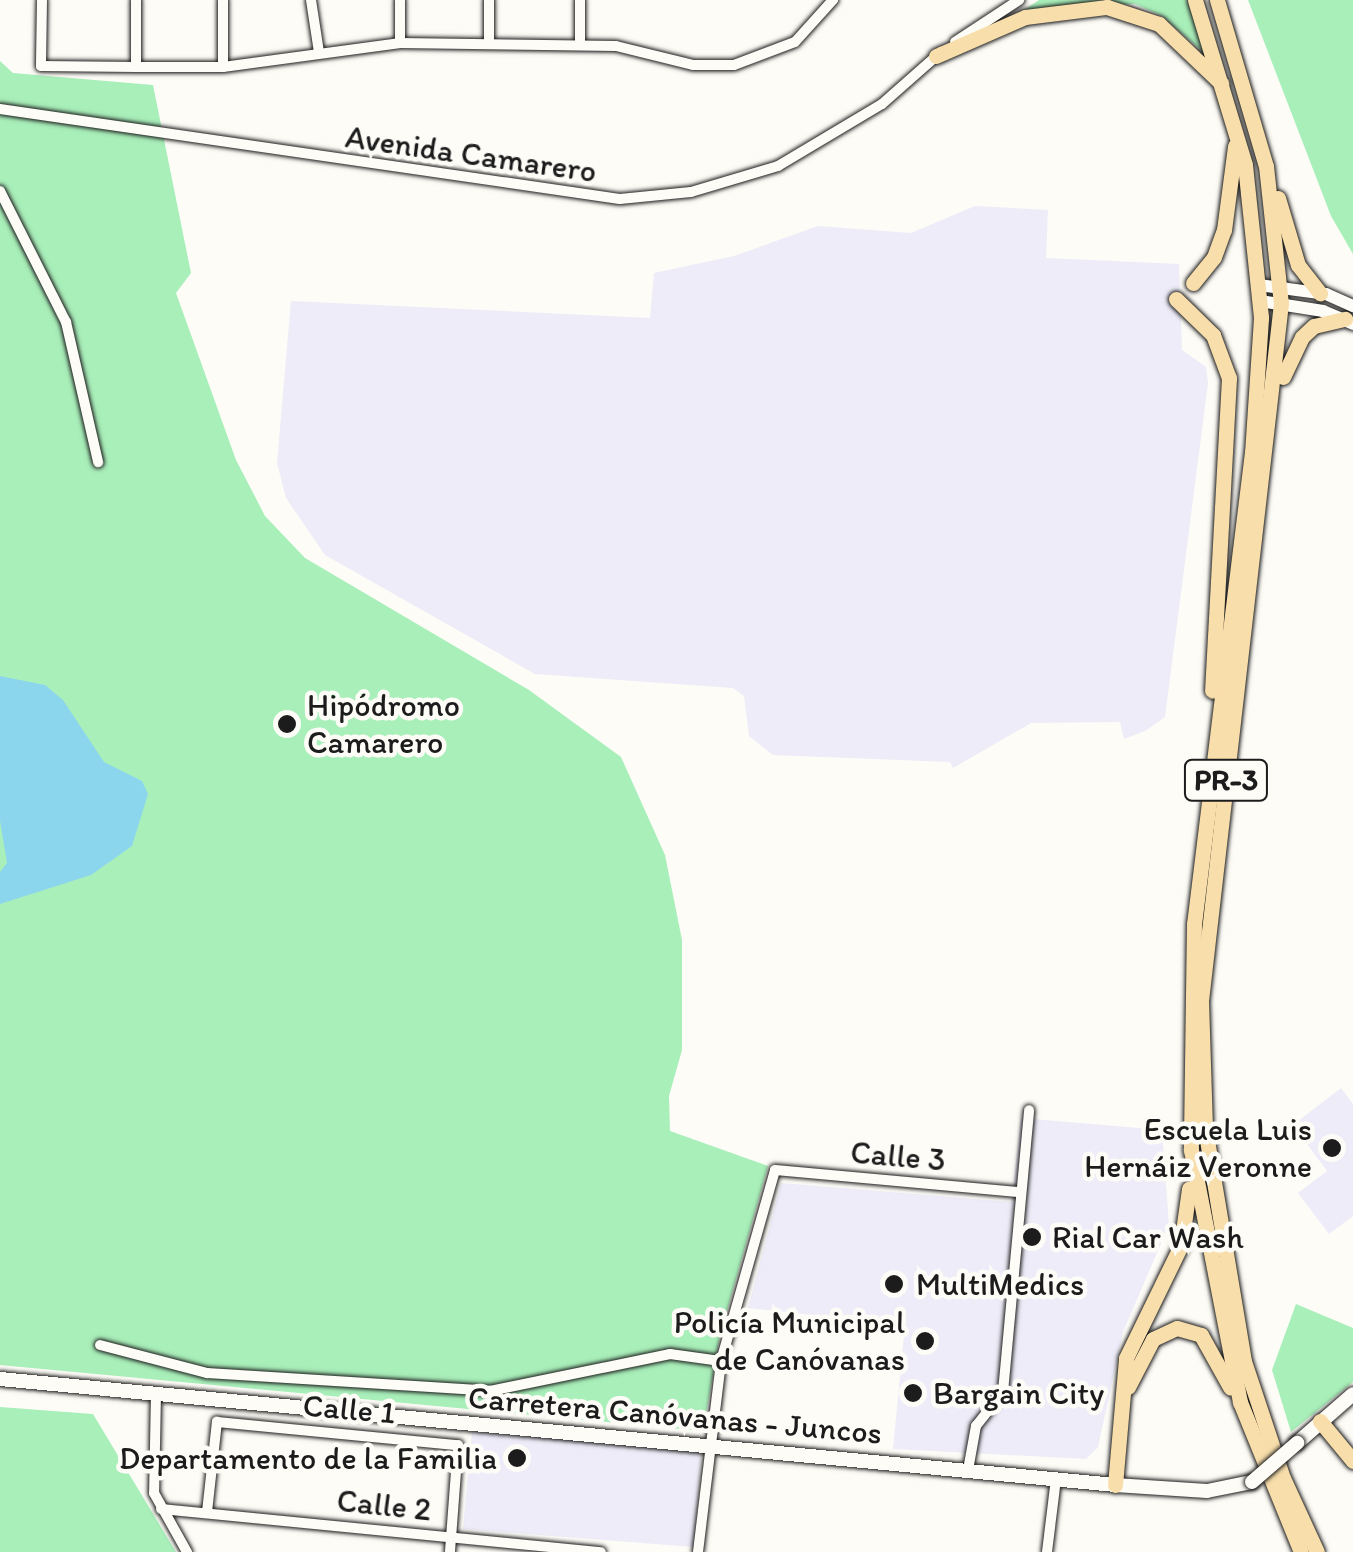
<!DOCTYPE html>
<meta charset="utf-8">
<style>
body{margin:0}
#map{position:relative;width:1353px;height:1552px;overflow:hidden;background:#fdfcf7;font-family:Itim,sans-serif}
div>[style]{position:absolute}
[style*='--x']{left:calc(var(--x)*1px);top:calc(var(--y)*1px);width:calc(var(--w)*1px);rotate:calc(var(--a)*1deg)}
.built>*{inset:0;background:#edecf8}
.green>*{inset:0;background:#a9efba}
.water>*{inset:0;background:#8cd6ed}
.roads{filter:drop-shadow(0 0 2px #1c1c1c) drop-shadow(0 0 2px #1c1c1c)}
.minor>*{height:10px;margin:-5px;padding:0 5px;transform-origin:5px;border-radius:5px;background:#fdfcf7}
.tertiary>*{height:12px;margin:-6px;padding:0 6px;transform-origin:6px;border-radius:6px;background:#fdfcf7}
.secondary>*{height:14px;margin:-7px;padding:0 7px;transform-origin:7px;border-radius:7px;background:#fdfcf7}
.primary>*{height:15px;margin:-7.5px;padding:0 7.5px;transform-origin:7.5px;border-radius:7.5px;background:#f8deab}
.bridges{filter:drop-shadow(0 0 2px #1c1c1c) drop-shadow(0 0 2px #1c1c1c)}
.secondary-bridge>*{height:14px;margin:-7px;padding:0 7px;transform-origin:7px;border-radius:7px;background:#fdfcf7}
.dots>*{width:28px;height:28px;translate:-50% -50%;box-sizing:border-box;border:5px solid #fdfcf7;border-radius:50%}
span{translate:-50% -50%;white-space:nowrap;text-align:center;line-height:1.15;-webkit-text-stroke:9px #fdfcf7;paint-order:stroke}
.shield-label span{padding:2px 8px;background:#fdfcf7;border:2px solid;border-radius:8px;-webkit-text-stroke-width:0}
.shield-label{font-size:30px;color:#1c1c1c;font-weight:700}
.street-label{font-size:32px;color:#1c1c1c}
.poi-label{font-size:32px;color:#1c1c1c}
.left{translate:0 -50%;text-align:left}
.right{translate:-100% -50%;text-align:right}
</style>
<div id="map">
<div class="built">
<i style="clip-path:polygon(975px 206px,1048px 210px,1046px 258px,1179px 264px,1182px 350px,1206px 367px,1208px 383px,1165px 717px,1145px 731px,1124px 739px,1120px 722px,1031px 723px,953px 768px,950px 762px,773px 755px,749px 736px,744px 696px,733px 688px,535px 674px,325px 555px,286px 498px,277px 463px,291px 301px,650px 318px,654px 273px,734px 256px,818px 226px,911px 233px)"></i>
<i style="clip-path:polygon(1341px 1088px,1353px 1104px,1353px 1216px,1329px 1234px,1298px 1193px,1327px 1171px,1293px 1125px)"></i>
<i style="clip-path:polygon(1021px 1118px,1162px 1130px,1169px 1225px,1123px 1332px,1098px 1447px,1086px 1459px,893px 1449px,905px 1325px,748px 1308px,781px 1183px,1011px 1202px)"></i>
<i style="clip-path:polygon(472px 1432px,695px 1449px,701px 1456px,694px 1547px,463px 1529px)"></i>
</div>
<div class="green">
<i style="clip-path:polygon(1039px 0,1190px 0,1204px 53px,1162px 16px,1135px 4px,1024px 10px)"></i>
<i style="clip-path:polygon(1248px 0,1353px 0,1353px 254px,1331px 216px)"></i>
<i style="clip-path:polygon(0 61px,13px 73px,153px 85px,191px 273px,176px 293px,236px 460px,265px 516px,305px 558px,529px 690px,621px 757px,665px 855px,682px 940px,682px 1050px,669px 1096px,670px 1131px,768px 1166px,720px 1336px,703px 1431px,0 1365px)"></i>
<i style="clip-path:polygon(1296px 1304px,1353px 1328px,1353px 1382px,1291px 1432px,1272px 1370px)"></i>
<i style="clip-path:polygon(0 1407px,93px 1414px,176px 1552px,0 1552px)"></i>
</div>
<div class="water">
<i style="clip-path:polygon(0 676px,45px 685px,63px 700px,104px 762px,142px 781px,148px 794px,132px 846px,91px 875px,0 904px,0 872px,7px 863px,0 821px)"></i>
</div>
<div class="roads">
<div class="minor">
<i style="--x:42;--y:0;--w:66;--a:90.9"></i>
<i style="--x:41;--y:66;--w:95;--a:0.6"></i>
<i style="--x:136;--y:67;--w:87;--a:0"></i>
<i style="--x:223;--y:67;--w:179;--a:-7.7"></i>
<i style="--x:400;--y:43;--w:216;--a:0.8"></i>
<i style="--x:616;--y:46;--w:79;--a:13.9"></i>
<i style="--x:693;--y:65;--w:41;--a:0"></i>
<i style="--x:734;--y:65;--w:65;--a:-20.7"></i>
<i style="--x:795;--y:42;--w:57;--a:-47.9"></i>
<i style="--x:136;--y:0;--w:67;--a:90"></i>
<i style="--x:311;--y:0;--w:53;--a:81.3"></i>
<i style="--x:400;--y:0;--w:43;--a:90"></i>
<i style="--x:489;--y:0;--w:44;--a:90"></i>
<i style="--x:580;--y:0;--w:45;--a:90"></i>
<i style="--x:955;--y:42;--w:77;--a:-33.3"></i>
<i style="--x:223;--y:67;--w:67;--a:-90"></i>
<i style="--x:0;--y:109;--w:626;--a:8.26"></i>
<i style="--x:620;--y:199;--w:71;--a:-5.6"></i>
<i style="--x:691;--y:192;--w:91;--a:-16.6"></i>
<i style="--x:778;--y:166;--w:121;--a:-30.8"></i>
<i style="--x:882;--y:104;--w:79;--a:-41.4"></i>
<i style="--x:0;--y:191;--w:147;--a:63.3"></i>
<i style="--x:66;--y:322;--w:144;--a:77.1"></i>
<i style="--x:100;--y:1345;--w:111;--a:14.7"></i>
<i style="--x:207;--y:1373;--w:284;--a:3.6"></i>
<i style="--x:490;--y:1391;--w:184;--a:-11.6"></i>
<i style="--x:670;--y:1354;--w:51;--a:7.8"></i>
<i style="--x:156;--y:1393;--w:100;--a:91.1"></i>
<i style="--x:154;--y:1493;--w:68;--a:60.8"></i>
<i style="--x:968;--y:1470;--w:45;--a:-79.7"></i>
<i style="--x:976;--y:1426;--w:43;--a:-51.5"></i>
<i style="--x:1003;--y:1392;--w:283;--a:-84.7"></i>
<i style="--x:161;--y:1509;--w:442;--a:5.6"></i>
<i style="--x:207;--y:1512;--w:91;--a:-83.7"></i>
<i style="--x:217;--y:1422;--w:242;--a:5.5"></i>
<i style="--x:458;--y:1445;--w:107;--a:94.3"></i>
<i style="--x:698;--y:1552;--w:192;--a:-83.1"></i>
<i style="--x:721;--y:1361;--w:198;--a:-74.2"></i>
<i style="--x:775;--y:1170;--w:244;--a:5.2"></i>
<i style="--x:1047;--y:1552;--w:74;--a:-83"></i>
</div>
<div class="tertiary">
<i style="--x:1259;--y:285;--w:68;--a:7.7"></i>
<i style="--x:1326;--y:294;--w:30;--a:24"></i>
<i style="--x:1260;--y:301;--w:64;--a:9"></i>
<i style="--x:1323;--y:311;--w:33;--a:23"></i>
</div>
<div class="secondary">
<i style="--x:0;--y:1379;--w:1120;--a:5.43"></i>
<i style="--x:1115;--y:1485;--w:92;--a:3.7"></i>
<i style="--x:1207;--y:1491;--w:46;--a:-11.3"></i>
<i style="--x:1297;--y:1443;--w:74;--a:-41.2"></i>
</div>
<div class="primary">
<i style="--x:1195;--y:0;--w:172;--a:73.1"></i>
<i style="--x:1245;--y:165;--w:154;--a:84"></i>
<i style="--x:1261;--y:318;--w:134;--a:93.8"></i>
<i style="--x:1252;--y:452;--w:476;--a:97"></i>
<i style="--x:1194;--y:924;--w:226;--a:90.8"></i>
<i style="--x:1191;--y:1150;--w:257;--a:79"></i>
<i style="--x:1240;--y:1402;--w:162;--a:67.9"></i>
<i style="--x:1217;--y:0;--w:173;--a:73.6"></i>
<i style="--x:1266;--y:166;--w:138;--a:83.8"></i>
<i style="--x:1281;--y:303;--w:703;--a:96.54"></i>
<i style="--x:1201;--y:1001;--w:127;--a:88.2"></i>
<i style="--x:1205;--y:1128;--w:236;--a:80.5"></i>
<i style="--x:1244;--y:1361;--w:123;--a:71.6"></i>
<i style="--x:1283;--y:1478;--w:81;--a:65.3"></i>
<i style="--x:936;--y:56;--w:97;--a:-23.7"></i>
<i style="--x:1025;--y:17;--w:83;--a:-7"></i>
<i style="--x:1107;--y:7;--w:55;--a:18.1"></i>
<i style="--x:1159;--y:24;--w:86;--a:43.6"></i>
<i style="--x:1278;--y:198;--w:70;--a:73.4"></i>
<i style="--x:1298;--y:265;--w:36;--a:52"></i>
<i style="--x:1193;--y:283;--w:33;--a:-51"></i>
<i style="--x:1214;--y:257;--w:29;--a:-70"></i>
<i style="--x:1224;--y:230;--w:85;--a:-82.5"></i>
<i style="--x:1176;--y:299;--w:52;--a:44.2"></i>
<i style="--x:1213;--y:335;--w:46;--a:69.6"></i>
<i style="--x:1229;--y:378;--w:313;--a:93.1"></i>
<i style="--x:1283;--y:377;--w:44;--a:-64.6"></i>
<i style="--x:1302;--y:337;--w:16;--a:-43"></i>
<i style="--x:1314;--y:326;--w:32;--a:-13"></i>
<i style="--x:1128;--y:1387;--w:54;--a:-62.5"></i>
<i style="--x:1153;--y:1339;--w:26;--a:-25"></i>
<i style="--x:1177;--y:1328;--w:25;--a:16"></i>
<i style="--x:1201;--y:1335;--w:60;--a:60.9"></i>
<i style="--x:1320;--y:1421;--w:52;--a:50.5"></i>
<i style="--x:1115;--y:1485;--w:127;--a:-85"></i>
<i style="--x:1126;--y:1358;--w:126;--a:-64"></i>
<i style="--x:1181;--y:1245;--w:57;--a:-81.9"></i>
</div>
</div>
<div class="bridges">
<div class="secondary-bridge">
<i style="--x:1252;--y:1482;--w:60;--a:-40.9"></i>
</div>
</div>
<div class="dots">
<i style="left:287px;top:724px;background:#1c1c1c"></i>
<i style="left:1332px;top:1148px;background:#1c1c1c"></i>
<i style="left:1032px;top:1237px;background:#1c1c1c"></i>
<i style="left:894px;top:1284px;background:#1c1c1c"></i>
<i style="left:925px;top:1341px;background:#1c1c1c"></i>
<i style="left:913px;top:1393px;background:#1c1c1c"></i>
<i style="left:517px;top:1458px;background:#1c1c1c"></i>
</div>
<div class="shield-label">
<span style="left:1226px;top:780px">PR-3</span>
</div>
<div class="street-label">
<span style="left:471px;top:154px;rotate:8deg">Avenida Camarero</span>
<span style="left:898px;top:1156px;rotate:5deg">Calle 3</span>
<span style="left:349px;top:1409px;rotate:5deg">Calle 1</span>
<span style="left:675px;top:1415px;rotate:5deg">Carretera Canóvanas - Juncos</span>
<span style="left:384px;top:1505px;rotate:6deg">Calle 2</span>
</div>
<div class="poi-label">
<span class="left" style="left:307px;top:724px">Hipódromo<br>Camarero</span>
<span class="right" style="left:1312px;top:1148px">Escuela Luis<br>Hernáiz Veronne</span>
<span class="left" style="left:1052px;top:1237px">Rial Car Wash</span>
<span class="left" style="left:916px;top:1284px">MultiMedics</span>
<span class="right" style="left:905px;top:1341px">Policía Municipal<br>de Canóvanas</span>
<span class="left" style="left:933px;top:1393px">Bargain City</span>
<span class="right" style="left:497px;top:1458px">Departamento de la Familia</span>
</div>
</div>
